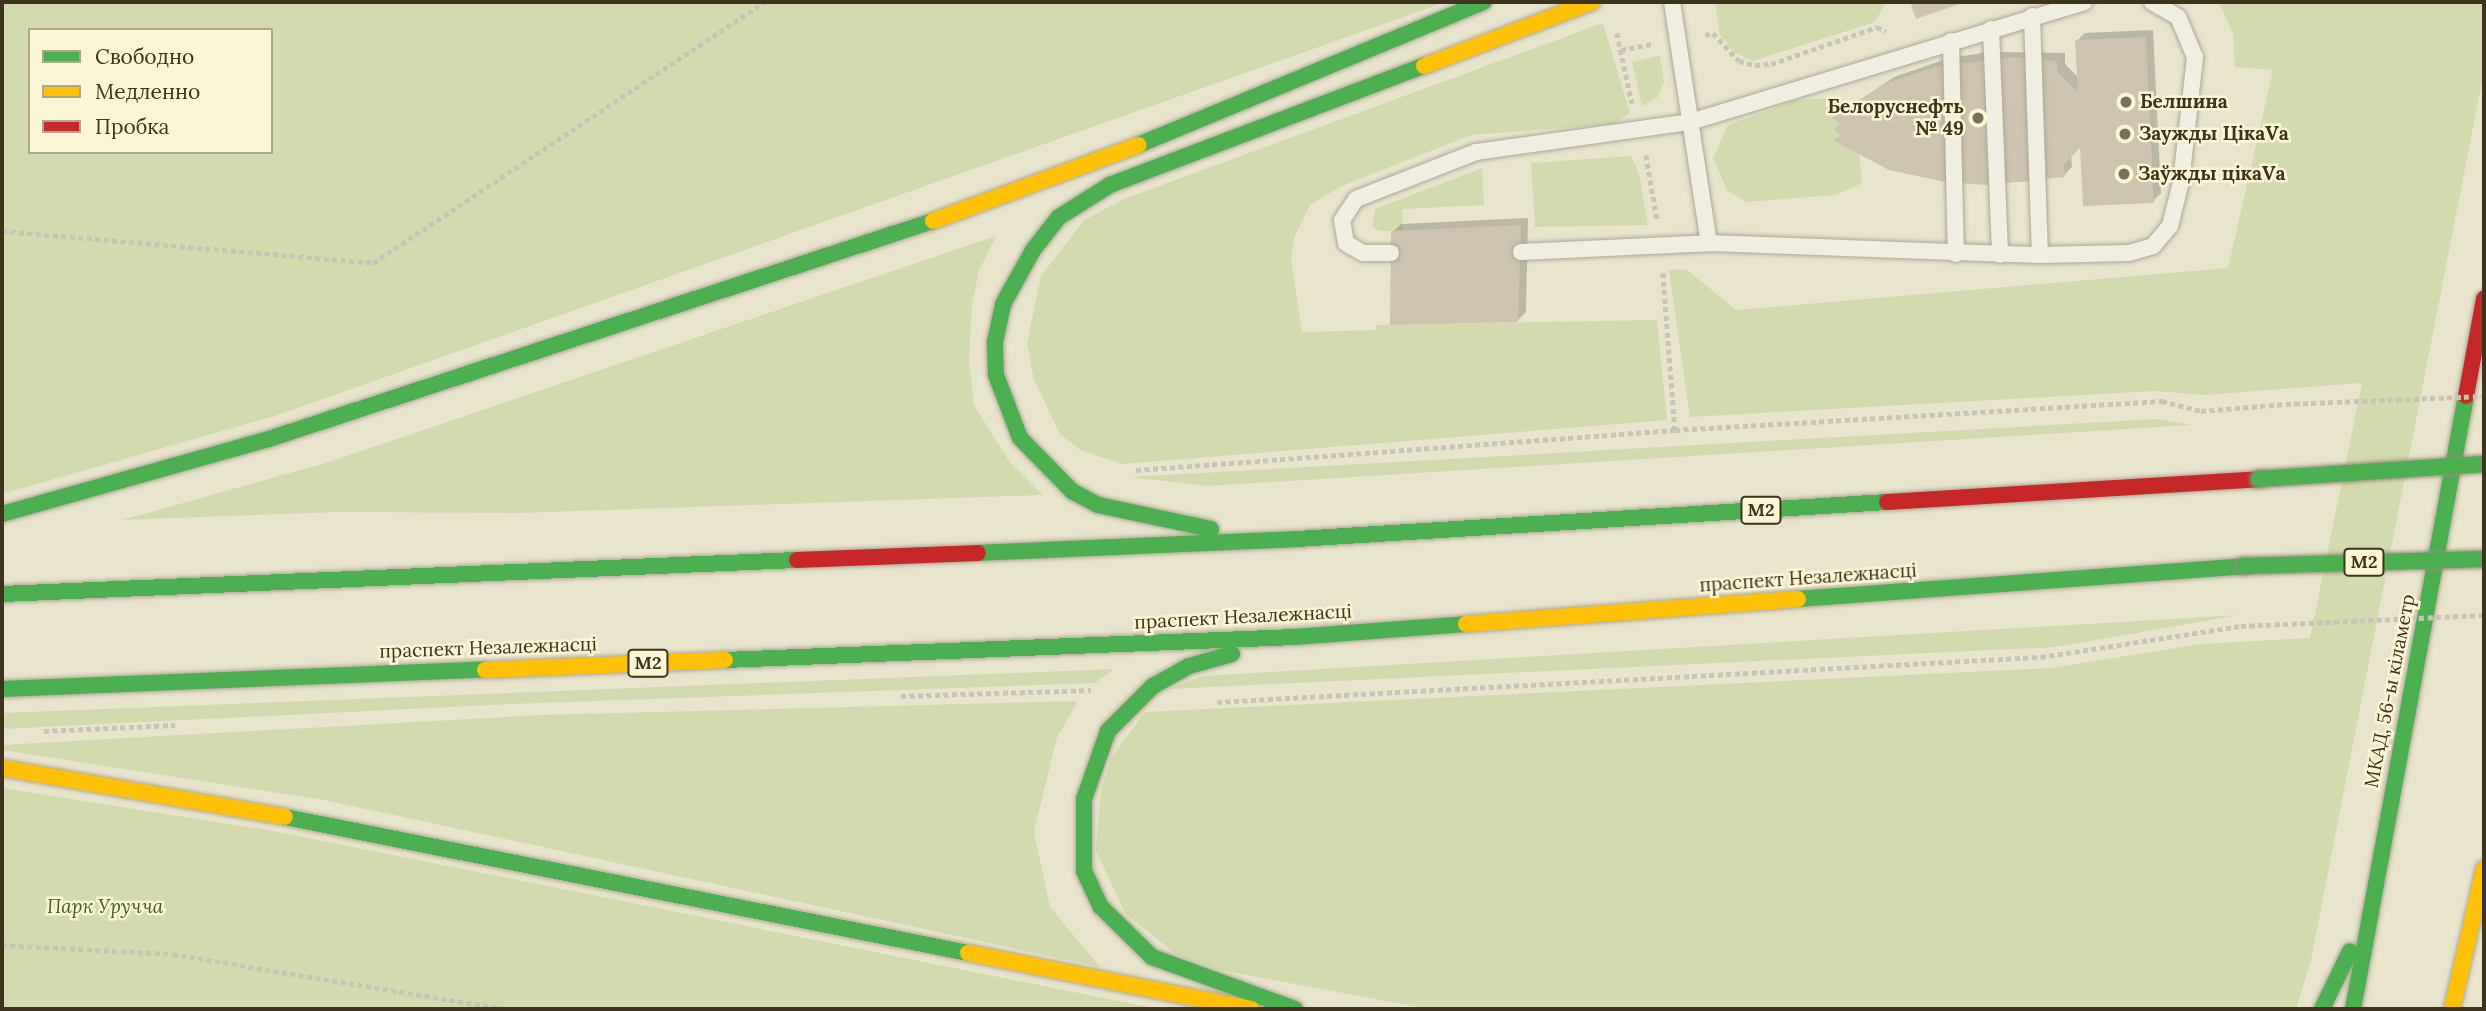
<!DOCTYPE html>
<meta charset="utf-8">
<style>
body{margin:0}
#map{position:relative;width:2486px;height:1011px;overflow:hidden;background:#e9e5cd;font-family:Lora,serif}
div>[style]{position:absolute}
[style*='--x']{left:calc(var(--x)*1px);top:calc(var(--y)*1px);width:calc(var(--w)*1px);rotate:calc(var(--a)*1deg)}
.green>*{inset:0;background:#d3dbae}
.shadow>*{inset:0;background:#0003}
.building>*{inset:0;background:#cdc3ae}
.path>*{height:4.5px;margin-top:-2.25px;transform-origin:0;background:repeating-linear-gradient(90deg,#c8c5b6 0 5px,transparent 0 8.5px)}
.roads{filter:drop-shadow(0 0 2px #aea896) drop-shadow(0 0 2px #aea896)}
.lane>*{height:16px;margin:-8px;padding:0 8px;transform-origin:8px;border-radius:8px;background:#efeee0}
.fast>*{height:16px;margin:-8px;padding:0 8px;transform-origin:8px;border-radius:8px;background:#4caf50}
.slow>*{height:16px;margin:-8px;padding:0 8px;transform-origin:8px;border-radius:8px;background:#ffc107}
.jam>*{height:16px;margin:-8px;padding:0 8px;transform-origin:8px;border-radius:8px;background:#c62828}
.path-bridge>*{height:4.5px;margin-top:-2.25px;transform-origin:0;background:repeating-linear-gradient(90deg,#c8c5b6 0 5px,transparent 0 8.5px)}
.bridges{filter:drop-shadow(0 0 2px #938e7d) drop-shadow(0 0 2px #938e7d)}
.fast-bridge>*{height:16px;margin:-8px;padding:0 8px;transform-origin:8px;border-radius:8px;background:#4caf50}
.dots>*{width:19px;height:19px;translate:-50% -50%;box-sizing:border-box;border:4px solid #faf5d3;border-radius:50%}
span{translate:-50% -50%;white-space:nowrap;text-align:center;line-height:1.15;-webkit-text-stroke:5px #faf5d3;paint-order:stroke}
.shield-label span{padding:2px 5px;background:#faf5d3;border:2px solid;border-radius:5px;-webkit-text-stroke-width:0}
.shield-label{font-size:18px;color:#3e331c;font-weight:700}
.poi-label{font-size:19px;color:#3e331c;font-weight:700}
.left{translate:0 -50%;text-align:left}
.right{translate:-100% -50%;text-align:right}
.street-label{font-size:19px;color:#3e331c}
.park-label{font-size:19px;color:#435d20;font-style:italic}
.frame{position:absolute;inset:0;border:4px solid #3e331c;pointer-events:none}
.legend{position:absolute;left:28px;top:28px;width:245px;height:126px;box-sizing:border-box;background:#faf5d3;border:2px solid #afa78a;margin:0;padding:9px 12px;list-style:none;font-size:21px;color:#3e331c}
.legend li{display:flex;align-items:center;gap:14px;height:35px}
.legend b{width:35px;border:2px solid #afa78a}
</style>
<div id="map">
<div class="green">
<i style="clip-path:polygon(evenodd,2px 2px,1446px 2px,278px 415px,2px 494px,2px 2px,30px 30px,271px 30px,271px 152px,30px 152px,30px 30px)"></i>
<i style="clip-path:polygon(1715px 2px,1886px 2px,1875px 22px,1753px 61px,1734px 52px,1720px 35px)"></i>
<i style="clip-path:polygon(2219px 2px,2484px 2px,2484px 71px,2311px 960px,2296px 1009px,1429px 1009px,1225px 971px,1177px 955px,1125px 913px,1096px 851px,1101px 790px,1111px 758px,1145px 712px,2051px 668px,2201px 644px,2310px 638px,2362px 383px,2204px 395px,2155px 391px,1690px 417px,1669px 270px,1686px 269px,1736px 310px,2228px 268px,2273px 70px,2235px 67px,2233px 34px)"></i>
<i style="clip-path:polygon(1603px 23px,1630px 113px,1614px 124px,1471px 135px,1340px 187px,1310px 205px,1295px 236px,1291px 257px,1302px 332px,1376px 330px,1376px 325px,1657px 320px,1667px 420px,1122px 464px,1080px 450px,1060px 434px,1034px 380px,1027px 343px,1041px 276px,1084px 220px,1124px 199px)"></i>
<i style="clip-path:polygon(1660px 55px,1664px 82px,1657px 98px,1642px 106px,1632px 62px)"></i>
<i style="clip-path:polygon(1835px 98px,1848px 110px,1857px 130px,1862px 183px,1836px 195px,1746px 202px,1727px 190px,1713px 158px,1728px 125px,1796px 100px)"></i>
<i style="clip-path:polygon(1631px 156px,1639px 173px,1648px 225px,1535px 227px,1531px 163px)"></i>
<i style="clip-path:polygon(1482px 168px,1484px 205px,1403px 209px,1402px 231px,1379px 231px,1372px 226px,1375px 209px)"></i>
<i style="clip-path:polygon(996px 236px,979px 271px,972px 304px,969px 359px,974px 405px,1009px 461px,1043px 495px,521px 513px,338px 512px,122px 520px,326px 463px)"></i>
<i style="clip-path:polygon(2157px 419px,2192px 425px,1208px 486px,1130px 477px)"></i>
<i style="clip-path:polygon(2239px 615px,2056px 647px,1169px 689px,1202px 676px)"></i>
<i style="clip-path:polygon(1114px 669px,1095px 683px,512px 704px,2px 729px,2px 713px)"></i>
<i style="clip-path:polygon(1078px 701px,1057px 737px,1034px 832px,1050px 907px,1100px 967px,324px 800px,2px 750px,2px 745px,540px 715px)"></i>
<i style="clip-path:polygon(2px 788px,274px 831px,1159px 1009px,2px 1009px)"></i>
</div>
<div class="shadow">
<i style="clip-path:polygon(2153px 30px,2161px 193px,2153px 201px,2082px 144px,2071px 155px,2072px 167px,2064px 175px,2022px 182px,1946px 181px,1842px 135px,1843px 123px,1835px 117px,1894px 77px,1949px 58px,1989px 52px,2065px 53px,2065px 64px,2079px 78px,2077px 41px,2085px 33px)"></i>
<i style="clip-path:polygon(1528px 218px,1526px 312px,1518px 320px,1393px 232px,1401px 224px)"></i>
</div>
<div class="building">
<i style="clip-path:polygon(1910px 2px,1965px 2px,1916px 19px)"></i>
<i style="clip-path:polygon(2146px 37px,2154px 203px,2083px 206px,2080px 148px,2064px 165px,2065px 177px,1986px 185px,1945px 182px,1889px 170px,1834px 141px,1841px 135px,1834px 130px,1840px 123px,1832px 118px,1884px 84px,1939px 66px,2016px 57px,2057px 61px,2058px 73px,2078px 92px,2075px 40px)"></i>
<i style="clip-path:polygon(1521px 225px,1518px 322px,1390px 325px,1391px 231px)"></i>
</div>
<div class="path">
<i style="--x:1617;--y:33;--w:72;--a:77.9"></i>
<i style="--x:1705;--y:35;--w:8;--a:-14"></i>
<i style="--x:1713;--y:33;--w:38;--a:47"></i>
<i style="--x:1739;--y:61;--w:16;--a:14"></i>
<i style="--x:1755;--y:65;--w:16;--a:-4"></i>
<i style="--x:1771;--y:64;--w:112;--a:-19.2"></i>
<i style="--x:1877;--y:27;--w:10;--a:24"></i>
<i style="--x:1621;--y:50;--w:32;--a:-11"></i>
<i style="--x:1646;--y:155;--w:65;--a:80.2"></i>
<i style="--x:2;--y:231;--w:372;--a:4.9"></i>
<i style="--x:373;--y:263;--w:471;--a:-33.7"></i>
<i style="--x:1663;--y:273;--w:157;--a:85.6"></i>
<i style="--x:1136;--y:470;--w:540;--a:-4.24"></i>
<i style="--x:1675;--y:430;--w:488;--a:-3.4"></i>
<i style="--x:2162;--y:401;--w:40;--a:14.4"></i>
<i style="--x:2201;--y:411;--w:85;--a:-4.7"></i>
<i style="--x:901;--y:696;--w:190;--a:-1.8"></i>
<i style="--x:1217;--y:702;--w:825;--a:-3.13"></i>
<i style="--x:2041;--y:657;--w:202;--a:-8.8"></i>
<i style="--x:44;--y:731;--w:131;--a:-2.6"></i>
<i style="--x:2;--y:945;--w:171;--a:3"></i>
<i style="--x:173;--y:954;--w:338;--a:9.4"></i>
</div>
<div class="roads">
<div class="lane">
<i style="--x:1672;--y:2;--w:244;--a:81.3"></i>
<i style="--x:2032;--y:16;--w:239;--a:88.1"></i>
<i style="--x:1991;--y:29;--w:226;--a:87.7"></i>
<i style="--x:1951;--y:41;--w:213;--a:88.7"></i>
<i style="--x:1521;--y:252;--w:188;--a:-2.7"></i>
<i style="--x:1709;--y:243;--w:331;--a:2.1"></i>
<i style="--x:2040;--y:255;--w:89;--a:-1.3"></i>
<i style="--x:2129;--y:253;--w:25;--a:-16"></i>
<i style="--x:2153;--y:246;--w:26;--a:-50"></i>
<i style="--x:2170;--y:226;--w:45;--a:-76"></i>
<i style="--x:2181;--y:182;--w:126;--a:-83.6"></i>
<i style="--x:2195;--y:57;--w:43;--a:-113"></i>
<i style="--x:2178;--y:17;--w:30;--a:-150"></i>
<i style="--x:1391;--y:253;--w:28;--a:180"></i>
<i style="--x:1363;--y:253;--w:20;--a:-150"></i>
<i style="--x:1346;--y:243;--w:23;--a:-100"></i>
<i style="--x:1342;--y:220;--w:25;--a:-56"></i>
<i style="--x:1356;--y:199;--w:129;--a:-21.4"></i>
<i style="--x:1476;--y:152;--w:216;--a:-8"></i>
<i style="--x:1690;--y:122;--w:412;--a:-16.9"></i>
</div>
<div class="fast">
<i style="--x:1138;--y:145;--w:374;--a:-22.5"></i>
<i style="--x:2;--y:514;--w:277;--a:-15.7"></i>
<i style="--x:269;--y:439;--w:699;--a:-18.18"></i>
<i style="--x:1211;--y:529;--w:116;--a:-168"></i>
<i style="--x:1098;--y:505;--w:30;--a:-152"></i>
<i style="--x:1072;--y:491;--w:74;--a:-134.5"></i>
<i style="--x:1020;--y:438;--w:67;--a:-110.9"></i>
<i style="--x:996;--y:375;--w:33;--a:-92"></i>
<i style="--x:995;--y:342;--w:39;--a:-78"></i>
<i style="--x:1003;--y:304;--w:62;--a:-60.9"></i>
<i style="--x:1033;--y:250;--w:42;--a:-51.8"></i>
<i style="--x:1059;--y:217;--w:60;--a:-32.1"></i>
<i style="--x:1110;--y:185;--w:336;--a:-20.8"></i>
<i style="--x:978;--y:553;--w:319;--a:-2.5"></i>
<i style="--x:1297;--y:539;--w:591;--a:-3.59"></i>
<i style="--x:2;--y:594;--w:796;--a:-2.45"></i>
<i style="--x:1798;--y:599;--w:447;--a:-4.2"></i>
<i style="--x:1232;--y:654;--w:45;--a:164.4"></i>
<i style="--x:1189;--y:666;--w:41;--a:150.9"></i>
<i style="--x:1153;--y:686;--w:64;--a:135"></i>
<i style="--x:1108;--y:731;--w:72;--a:109.4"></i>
<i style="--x:1084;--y:799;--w:72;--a:90"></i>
<i style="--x:1084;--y:871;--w:40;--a:65"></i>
<i style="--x:1101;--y:907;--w:71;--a:44.4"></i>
<i style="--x:1152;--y:957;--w:152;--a:20"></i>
<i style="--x:725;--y:660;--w:569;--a:-2.31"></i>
<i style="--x:1294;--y:637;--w:172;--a:-4.3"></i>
<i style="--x:2;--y:689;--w:483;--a:-2.3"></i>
<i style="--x:285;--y:817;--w:696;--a:11.26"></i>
<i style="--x:2322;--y:1009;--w:64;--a:-64.2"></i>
<i style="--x:2353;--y:1009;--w:623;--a:-79.56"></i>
</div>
<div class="slow">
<i style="--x:1424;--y:66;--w:180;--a:-20.9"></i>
<i style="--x:933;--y:221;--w:219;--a:-20.3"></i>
<i style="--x:1466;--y:624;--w:333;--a:-4.3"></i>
<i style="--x:485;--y:670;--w:240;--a:-2.4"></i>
<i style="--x:2;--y:768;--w:287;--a:9.8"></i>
<i style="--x:968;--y:953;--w:289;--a:11.2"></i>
<i style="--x:2452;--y:1009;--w:144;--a:-77.1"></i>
</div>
<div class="jam">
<i style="--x:2466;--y:396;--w:99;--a:-79.5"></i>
<i style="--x:1887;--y:502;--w:373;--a:-3.5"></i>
<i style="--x:797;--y:560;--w:181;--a:-2.2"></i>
</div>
</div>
<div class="path-bridge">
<i style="--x:2286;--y:404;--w:198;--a:-2.3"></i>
<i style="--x:2241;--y:626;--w:243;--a:-2.6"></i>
</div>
<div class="bridges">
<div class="fast-bridge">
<i style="--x:2259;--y:479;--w:225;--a:-3.8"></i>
<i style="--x:2244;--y:566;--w:240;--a:-1.7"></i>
</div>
</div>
<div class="dots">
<i style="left:2126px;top:102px;background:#7a715a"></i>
<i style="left:1978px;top:118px;background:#7a715a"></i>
<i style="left:2125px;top:134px;background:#7a715a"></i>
<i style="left:2124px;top:174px;background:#7a715a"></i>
</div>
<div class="shield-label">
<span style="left:1761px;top:510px">М2</span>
<span style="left:2364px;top:562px">М2</span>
<span style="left:648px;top:663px">М2</span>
</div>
<div class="poi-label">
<span class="left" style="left:2140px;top:102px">Белшина</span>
<span class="right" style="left:1964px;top:118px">Белоруснефть<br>№ 49</span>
<span class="left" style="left:2139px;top:134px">Заужды ЦікаVа</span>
<span class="left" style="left:2138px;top:174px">Заўжды цікаVа</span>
</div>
<div class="street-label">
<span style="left:1808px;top:578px;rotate:-4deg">праспект Незалежнасці</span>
<span style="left:1243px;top:617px;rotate:-3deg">праспект Незалежнасці</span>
<span style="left:488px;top:648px;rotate:-2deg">праспект Незалежнасці</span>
<span style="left:2390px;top:691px;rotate:-79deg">МКАД, 56-ы кіламетр</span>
</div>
<div class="park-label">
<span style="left:105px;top:907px">Парк Уручча</span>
</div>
<div class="frame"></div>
<ul class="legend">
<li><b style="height:9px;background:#4caf50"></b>Свободно</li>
<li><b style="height:9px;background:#ffc107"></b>Медленно</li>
<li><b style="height:9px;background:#c62828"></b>Пробка</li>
</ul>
</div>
